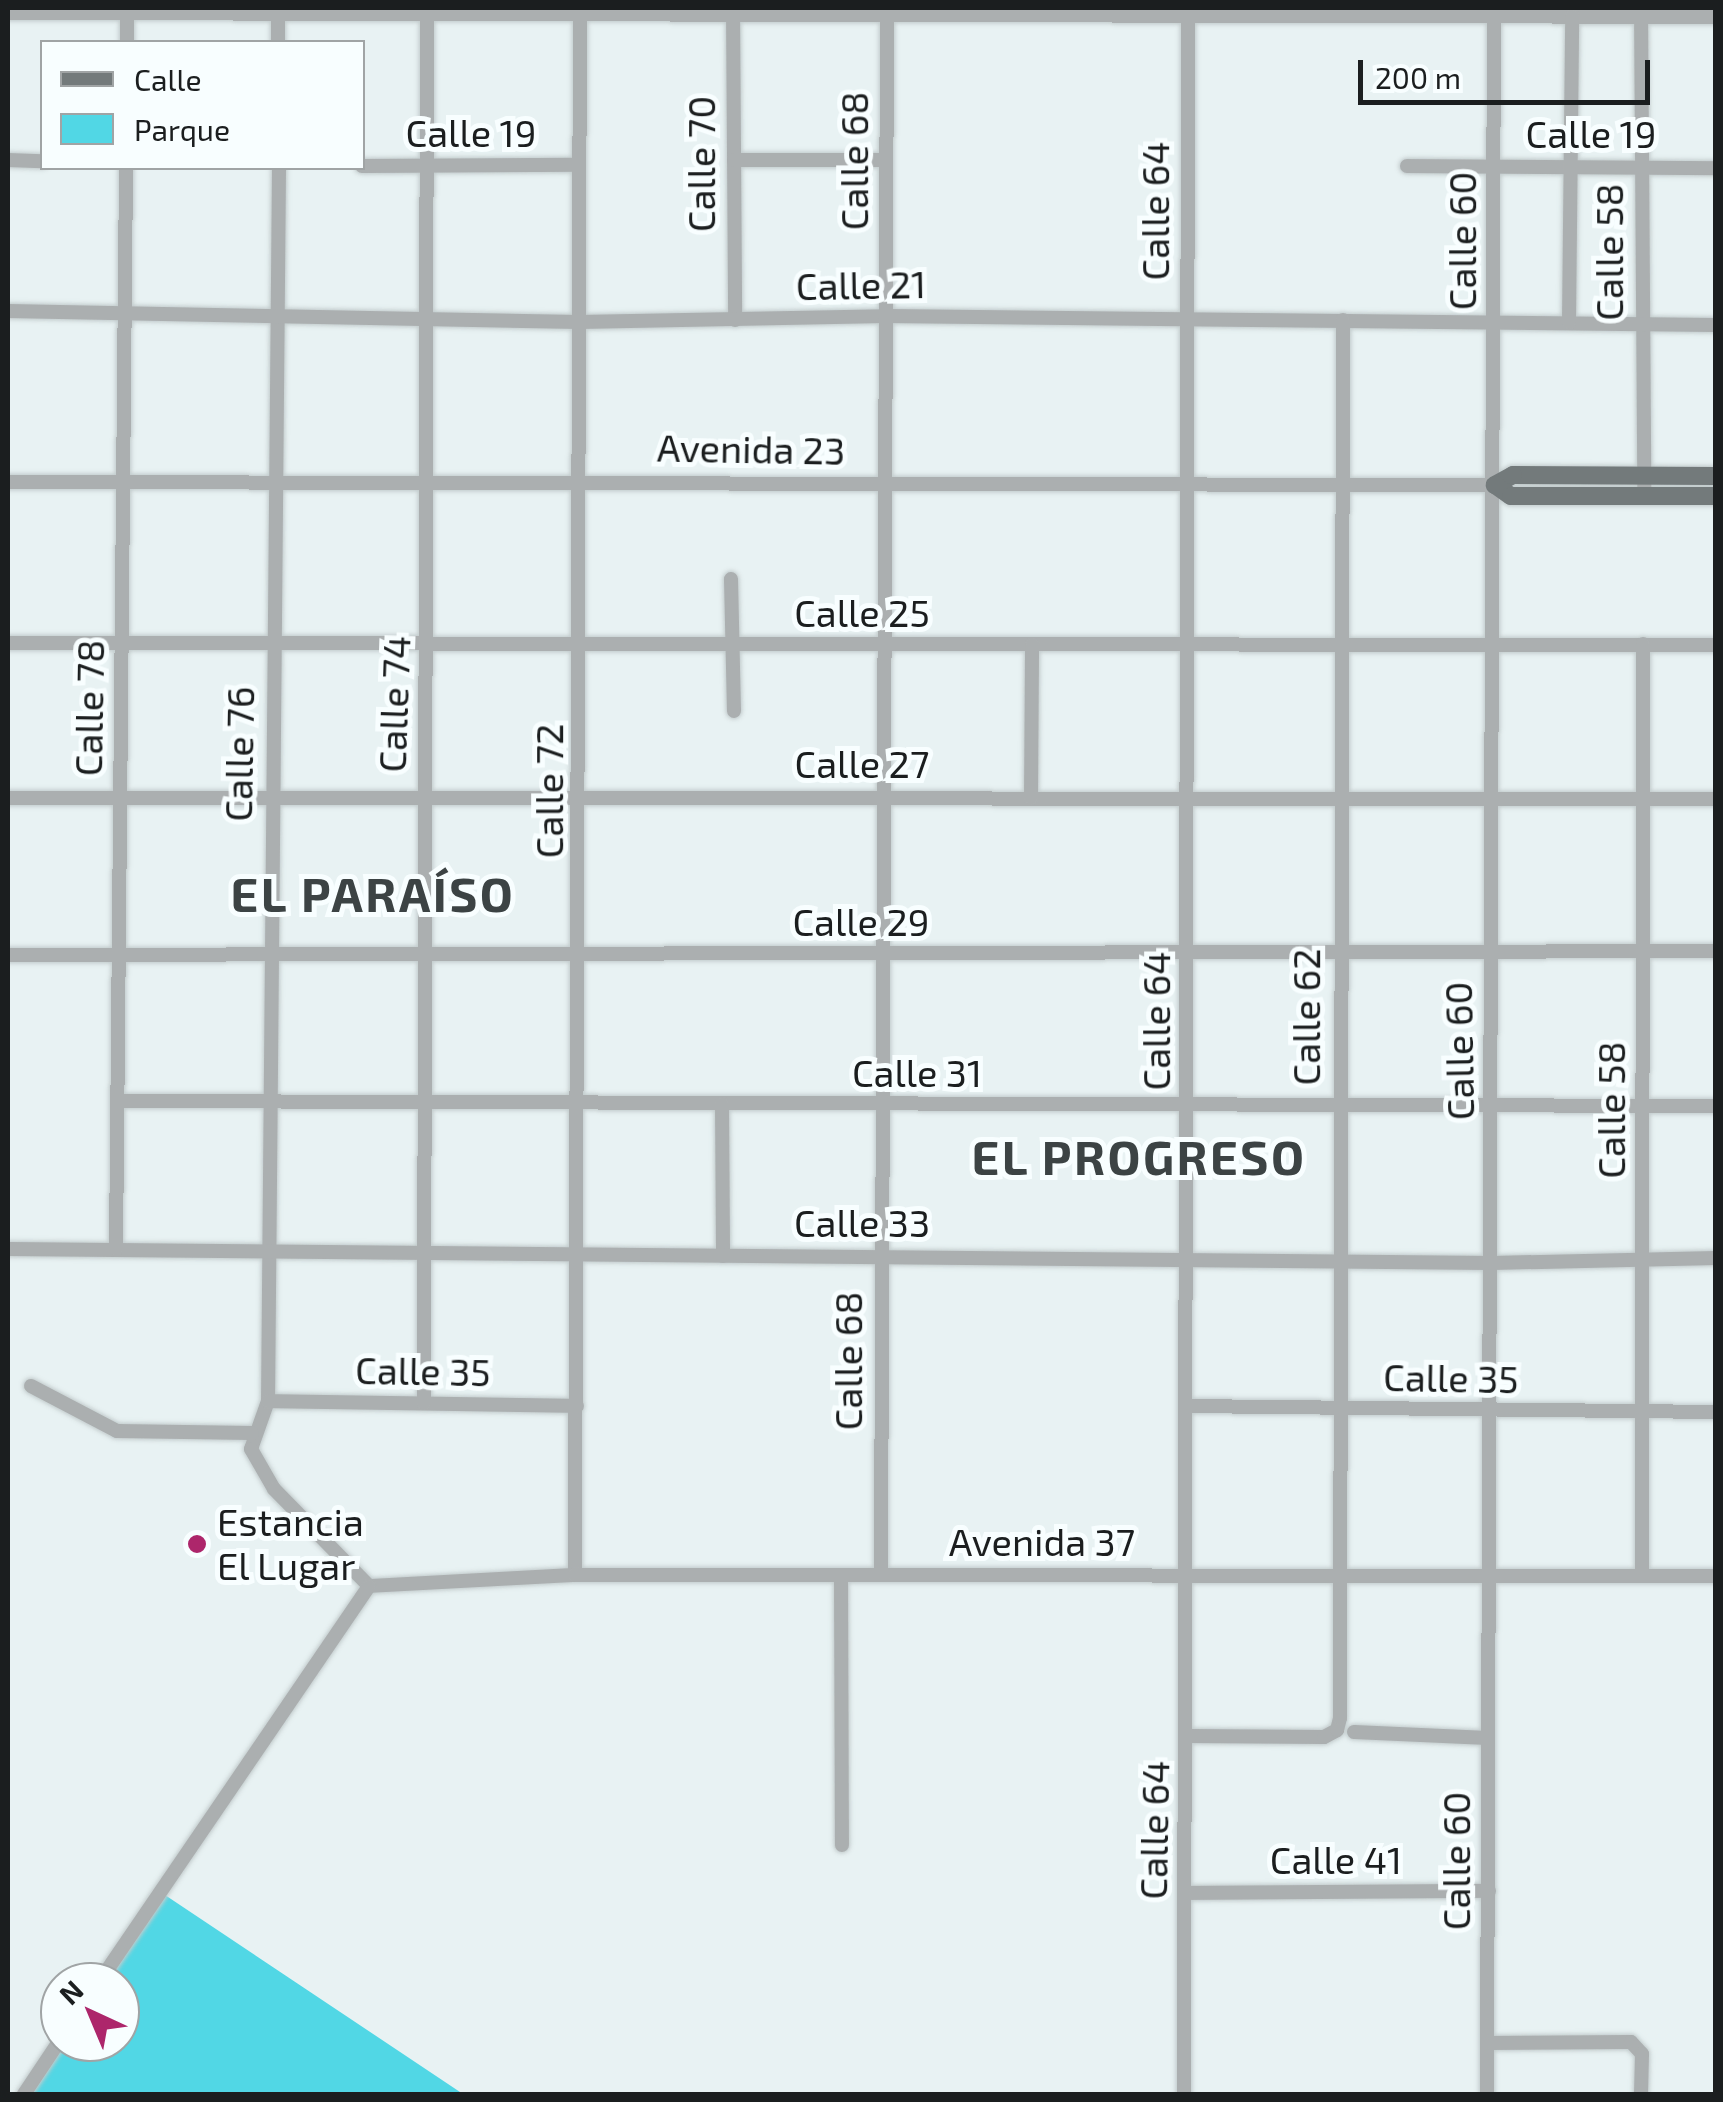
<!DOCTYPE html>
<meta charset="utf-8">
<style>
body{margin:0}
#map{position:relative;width:1723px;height:2102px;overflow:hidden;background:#e8f2f3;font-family:"Exo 2",sans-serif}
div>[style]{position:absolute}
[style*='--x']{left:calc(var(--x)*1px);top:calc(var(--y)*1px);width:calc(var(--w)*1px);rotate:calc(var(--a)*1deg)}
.green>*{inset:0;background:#51d7e5}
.roads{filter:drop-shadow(0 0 2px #c3cccd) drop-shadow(0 0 2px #c3cccd)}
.minor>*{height:14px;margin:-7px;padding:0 7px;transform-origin:7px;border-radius:7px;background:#abafb0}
.major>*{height:18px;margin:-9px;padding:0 9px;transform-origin:9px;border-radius:9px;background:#737a7b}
.dots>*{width:28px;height:28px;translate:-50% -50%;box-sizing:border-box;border:5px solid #f8feff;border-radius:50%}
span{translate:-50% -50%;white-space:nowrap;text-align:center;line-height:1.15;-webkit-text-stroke:10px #f8feff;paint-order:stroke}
.street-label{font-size:38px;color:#1b1e1f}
.poi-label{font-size:38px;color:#1b1e1f}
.left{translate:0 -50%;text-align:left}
.district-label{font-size:48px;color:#3c4344;font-weight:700;letter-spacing:2.5px}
.frame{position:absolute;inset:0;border:10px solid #1b1e1f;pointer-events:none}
.legend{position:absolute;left:40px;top:40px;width:325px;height:130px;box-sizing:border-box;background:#f8feff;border:2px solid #a0a4a5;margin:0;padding:12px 18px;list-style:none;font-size:30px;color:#1b1e1f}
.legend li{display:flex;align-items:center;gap:20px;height:50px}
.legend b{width:50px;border:2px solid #a0a4a5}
.north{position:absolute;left:40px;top:1962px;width:100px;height:100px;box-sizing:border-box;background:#f8feff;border:2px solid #a0a4a5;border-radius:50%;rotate:316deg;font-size:28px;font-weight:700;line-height:40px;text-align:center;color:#1b1e1f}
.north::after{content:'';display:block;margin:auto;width:35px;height:45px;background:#ad266b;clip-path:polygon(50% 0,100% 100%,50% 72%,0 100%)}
.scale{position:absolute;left:1358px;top:60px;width:292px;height:45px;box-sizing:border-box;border:5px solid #1b1e1f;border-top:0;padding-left:12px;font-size:30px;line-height:35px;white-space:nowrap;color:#1b1e1f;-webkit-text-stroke:8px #f8feff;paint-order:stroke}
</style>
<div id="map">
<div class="green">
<i style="clip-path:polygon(165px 1895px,463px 2094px,30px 2094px,66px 2042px,120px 2042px,120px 1982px,106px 1982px)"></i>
</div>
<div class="roads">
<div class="minor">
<i style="--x:278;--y:8;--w:34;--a:90"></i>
<i style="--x:733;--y:8;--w:312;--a:89.6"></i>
<i style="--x:1641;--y:8;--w:488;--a:89.6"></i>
<i style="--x:8;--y:13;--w:1708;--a:0.13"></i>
<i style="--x:127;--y:42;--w:34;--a:-90"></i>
<i style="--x:8;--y:160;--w:34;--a:2"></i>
<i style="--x:734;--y:160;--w:152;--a:0"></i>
<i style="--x:362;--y:166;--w:217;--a:-0.3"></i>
<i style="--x:1407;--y:166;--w:309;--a:0.4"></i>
<i style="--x:279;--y:168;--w:1233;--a:90.51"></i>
<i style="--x:268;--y:1401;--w:51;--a:109.5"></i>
<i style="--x:251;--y:1449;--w:46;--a:60.1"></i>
<i style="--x:274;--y:1489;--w:136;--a:45.6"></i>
<i style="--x:8;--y:311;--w:571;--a:1.1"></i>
<i style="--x:579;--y:322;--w:306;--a:-1.1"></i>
<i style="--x:885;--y:316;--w:831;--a:0.62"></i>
<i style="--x:1569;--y:322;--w:306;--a:-89.4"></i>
<i style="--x:8;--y:482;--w:1487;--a:0.12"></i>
<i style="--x:731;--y:579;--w:132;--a:88.7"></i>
<i style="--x:8;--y:643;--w:1708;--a:0.07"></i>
<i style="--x:8;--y:798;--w:1708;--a:0.03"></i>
<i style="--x:1031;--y:798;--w:153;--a:-89.6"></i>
<i style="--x:8;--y:955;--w:1708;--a:-0.13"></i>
<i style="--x:119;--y:1101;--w:1597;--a:0.18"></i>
<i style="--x:722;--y:1104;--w:152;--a:89.6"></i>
<i style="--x:8;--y:1249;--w:1484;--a:0.54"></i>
<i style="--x:1492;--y:1263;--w:224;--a:-1.3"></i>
<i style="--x:116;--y:1249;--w:1081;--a:-89.47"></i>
<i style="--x:31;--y:1386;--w:97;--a:27.6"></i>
<i style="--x:117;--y:1431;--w:135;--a:0.8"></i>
<i style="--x:268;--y:1401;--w:309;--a:0.9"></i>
<i style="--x:424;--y:1403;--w:1394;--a:-89.88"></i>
<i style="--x:1187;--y:1406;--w:529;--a:0.65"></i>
<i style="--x:881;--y:1574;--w:1566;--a:-89.78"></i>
<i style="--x:575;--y:1575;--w:1567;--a:-89.82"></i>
<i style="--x:841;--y:1575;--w:270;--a:89.8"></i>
<i style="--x:1642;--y:1576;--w:932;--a:-89.94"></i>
<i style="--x:369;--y:1586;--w:206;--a:-3.1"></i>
<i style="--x:575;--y:1575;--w:1141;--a:0.05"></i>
<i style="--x:1354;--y:1732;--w:134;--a:2.6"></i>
<i style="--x:1188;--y:1736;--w:136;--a:0.4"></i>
<i style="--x:1324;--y:1737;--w:15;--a:-28"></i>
<i style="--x:1337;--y:1730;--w:12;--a:-76"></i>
<i style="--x:1340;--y:1718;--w:1398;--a:-89.88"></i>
<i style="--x:1185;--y:1893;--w:304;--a:-0.4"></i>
<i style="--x:99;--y:1982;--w:479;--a:-55.7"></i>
<i style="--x:1487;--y:2043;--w:144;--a:-0.4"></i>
<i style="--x:1631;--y:2042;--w:16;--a:47"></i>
<i style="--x:1642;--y:2054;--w:40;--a:91.4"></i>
<i style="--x:24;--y:2094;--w:65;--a:-56.3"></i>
<i style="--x:1184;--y:2094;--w:2086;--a:-89.89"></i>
<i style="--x:1487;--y:2094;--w:2086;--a:-89.81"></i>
</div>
<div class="major">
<i style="--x:1716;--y:476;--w:203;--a:-179.7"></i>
<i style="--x:1513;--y:475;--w:21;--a:151"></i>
<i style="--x:1495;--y:485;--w:19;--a:35"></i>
<i style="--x:1511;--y:496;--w:205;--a:0"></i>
</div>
</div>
<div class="dots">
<i style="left:197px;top:1544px;background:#ad266b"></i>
</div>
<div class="street-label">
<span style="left:471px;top:133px">Calle 19</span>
<span style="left:1591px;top:134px">Calle 19</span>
<span style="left:854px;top:161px;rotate:-90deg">Calle 68</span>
<span style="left:701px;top:164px;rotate:-90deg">Calle 70</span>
<span style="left:1155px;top:211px;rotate:-90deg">Calle 64</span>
<span style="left:1462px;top:241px;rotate:-90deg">Calle 60</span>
<span style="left:1609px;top:252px;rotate:-90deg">Calle 58</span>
<span style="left:861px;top:285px;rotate:-1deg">Calle 21</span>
<span style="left:751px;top:449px;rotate:1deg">Avenida 23</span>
<span style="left:862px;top:613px">Calle 25</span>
<span style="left:394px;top:704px;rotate:-88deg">Calle 74</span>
<span style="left:89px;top:708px;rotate:-89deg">Calle 78</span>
<span style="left:239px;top:754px;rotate:-89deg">Calle 76</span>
<span style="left:862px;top:764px">Calle 27</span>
<span style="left:549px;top:791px;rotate:-90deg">Calle 72</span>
<span style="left:861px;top:922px">Calle 29</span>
<span style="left:1306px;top:1017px;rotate:-90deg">Calle 62</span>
<span style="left:1156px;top:1021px;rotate:-90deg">Calle 64</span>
<span style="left:1459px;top:1051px;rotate:-91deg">Calle 60</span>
<span style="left:917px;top:1073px">Calle 31</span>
<span style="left:1611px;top:1110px;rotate:-90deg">Calle 58</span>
<span style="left:862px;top:1223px">Calle 33</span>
<span style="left:848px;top:1361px;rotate:-90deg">Calle 68</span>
<span style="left:423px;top:1371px;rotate:1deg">Calle 35</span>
<span style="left:1451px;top:1378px;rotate:1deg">Calle 35</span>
<span style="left:1042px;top:1542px">Avenida 37</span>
<span style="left:1154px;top:1830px;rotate:-89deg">Calle 64</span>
<span style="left:1336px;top:1860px">Calle 41</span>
<span style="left:1456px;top:1861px;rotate:-90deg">Calle 60</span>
</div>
<div class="poi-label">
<span class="left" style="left:217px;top:1544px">Estancia<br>El Lugar</span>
</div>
<div class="district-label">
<span style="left:373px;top:894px">EL PARAÍSO</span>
<span style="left:1139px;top:1157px">EL PROGRESO</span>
</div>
<div class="frame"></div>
<ul class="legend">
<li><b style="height:12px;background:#737a7b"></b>Calle</li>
<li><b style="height:28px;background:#51d7e5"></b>Parque</li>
</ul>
<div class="north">N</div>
<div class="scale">200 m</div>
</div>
